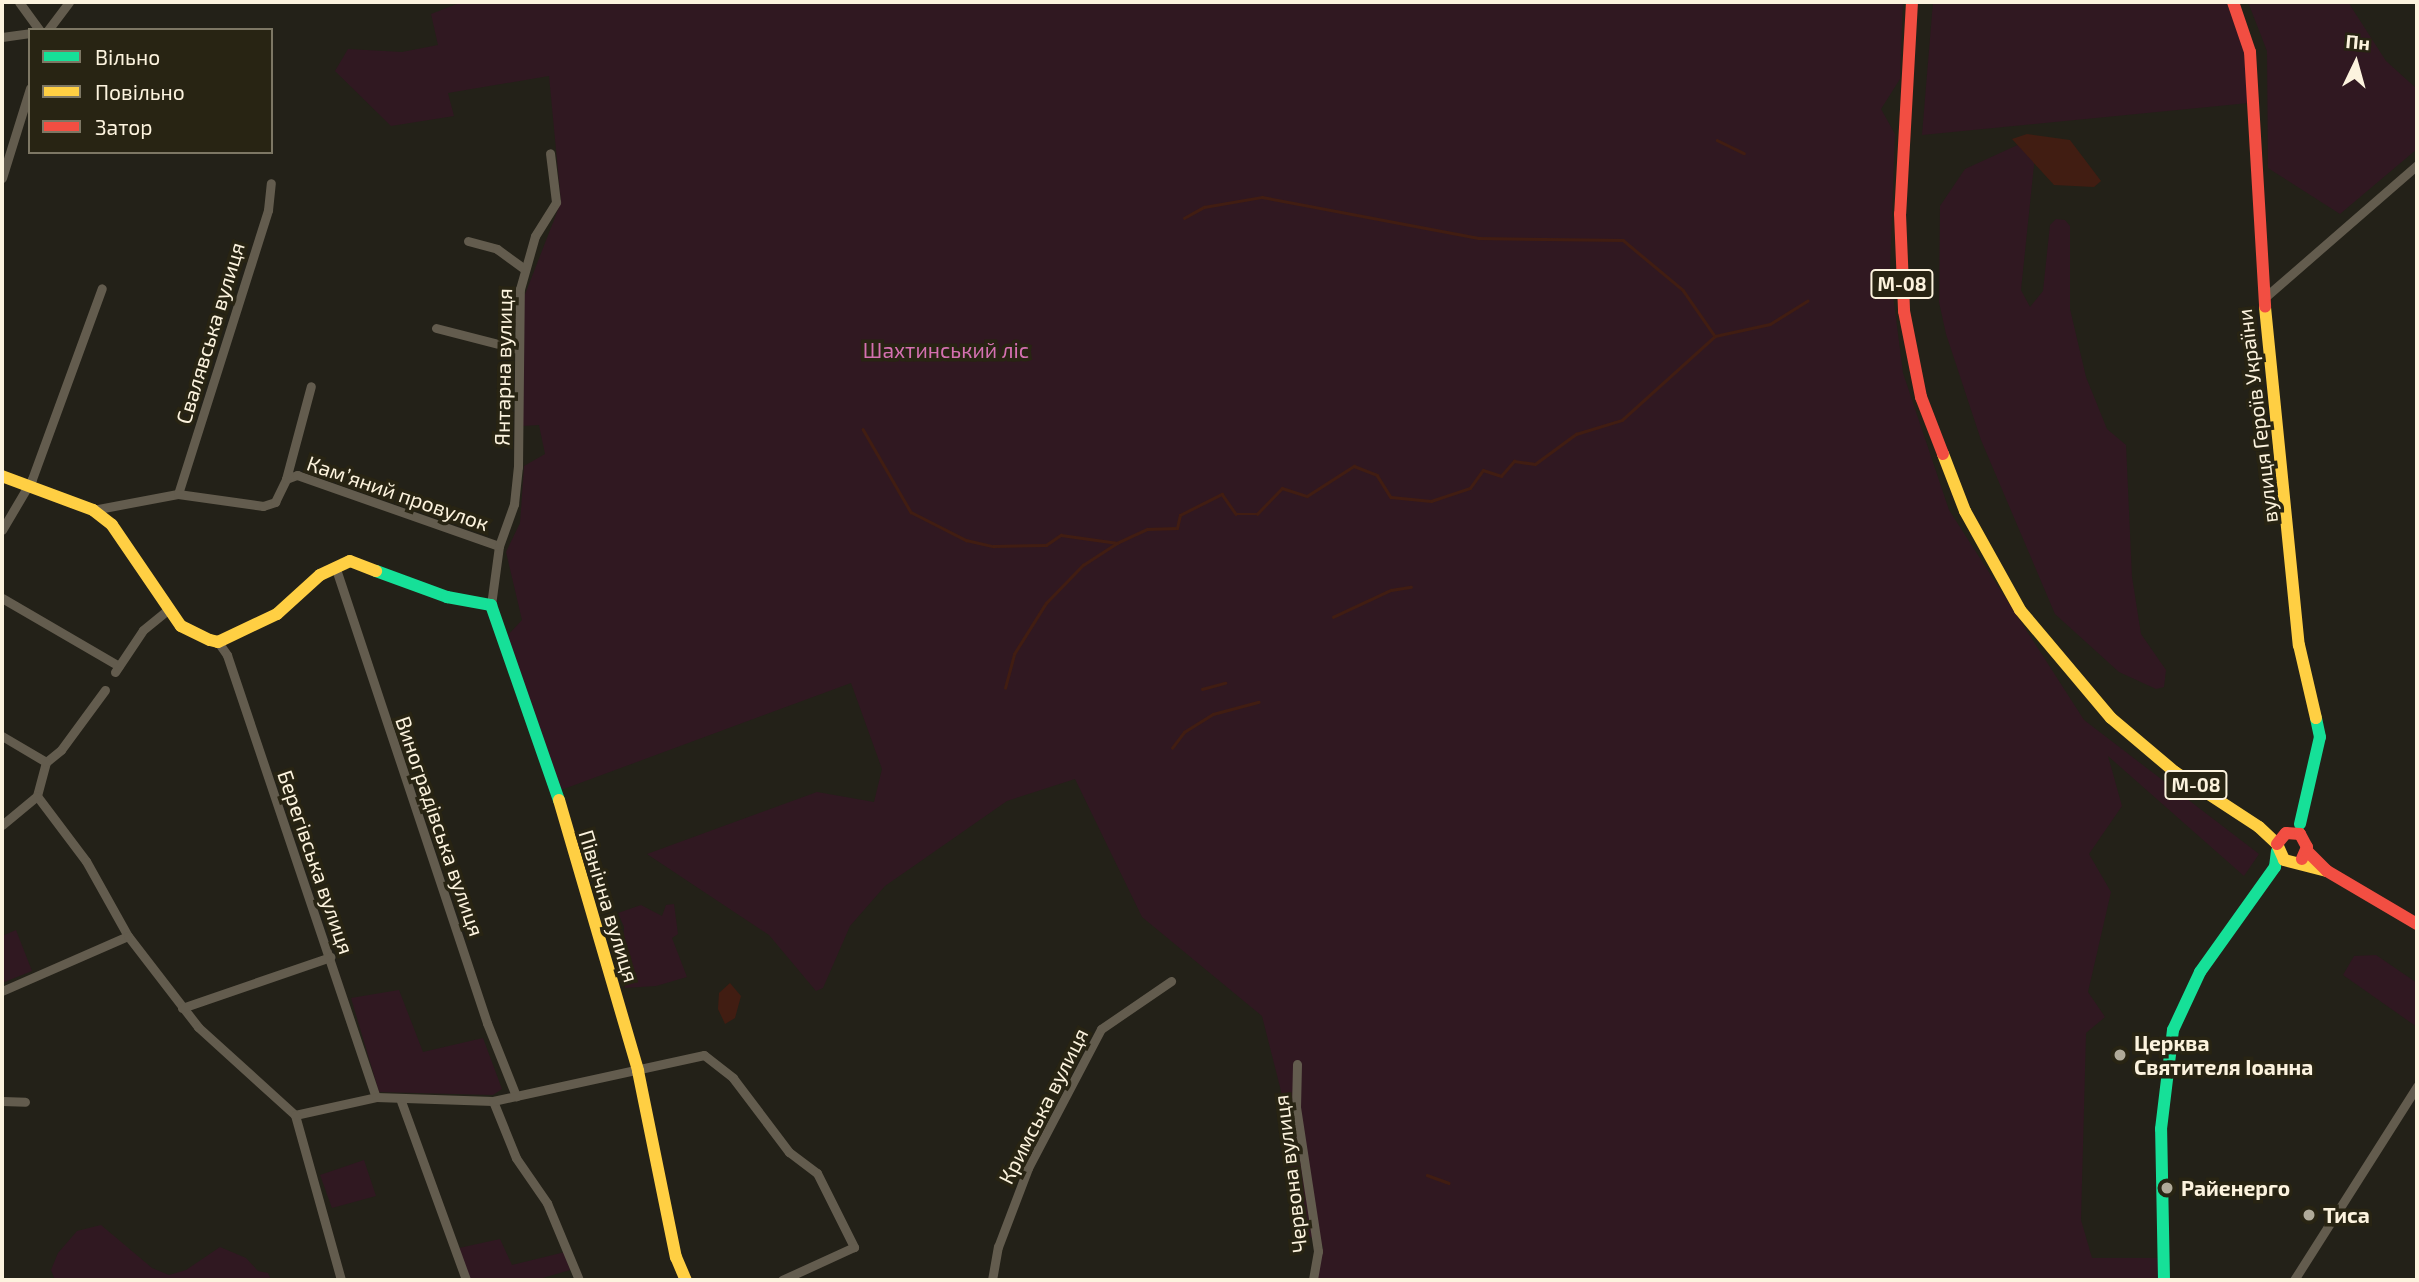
<!DOCTYPE html>
<meta charset="utf-8">
<style>
body{margin:0}
#map{position:relative;width:2419px;height:1282px;overflow:hidden;background:#232118;font-family:"Exo 2",sans-serif}
div>[style]{position:absolute}
[style*='--x']{left:calc(var(--x)*1px);top:calc(var(--y)*1px);width:calc(var(--w)*1px);rotate:calc(var(--a)*1deg)}
.green>*{inset:0;background:#301821}
.water>*{inset:0;background:#411d12}
.stream>*{height:2.5px;margin:-1.25px;padding:0 1.25px;transform-origin:1.25px;border-radius:1.25px;background:#411d12}
.street>*{height:9px;margin:-4.5px;padding:0 4.5px;transform-origin:4.5px;border-radius:4.5px;background:#635c4e}
.fast>*{height:12px;margin:-6px;padding:0 6px;transform-origin:6px;border-radius:6px;background:#16e098}
.slow>*{height:12px;margin:-6px;padding:0 6px;transform-origin:6px;border-radius:6px;background:#ffcf43}
.jam>*{height:12px;margin:-6px;padding:0 6px;transform-origin:6px;border-radius:6px;background:#f24e42}
.dots>*{width:19px;height:19px;translate:-50% -50%;box-sizing:border-box;border:4px solid #282413;border-radius:50%}
span{translate:-50% -50%;white-space:nowrap;text-align:center;line-height:1.15;-webkit-text-stroke:7px #282413;paint-order:stroke}
.shield-label span{padding:2px 5px;background:#282413;border:2px solid;border-radius:5px;-webkit-text-stroke-width:0}
.shield-label{font-size:19px;color:#fcf3de;font-weight:700}
.street-label{font-size:21px;color:#fcf3de}
.park-label{font-size:21px;color:#d570b1}
.poi-label{font-size:21px;color:#fcf3de;font-weight:700}
.left{translate:0 -50%;text-align:left}
.frame{position:absolute;inset:0;border:4px solid #fcf3de;pointer-events:none}
.legend{position:absolute;left:28px;top:28px;width:245px;height:126px;box-sizing:border-box;background:#282413;border:2px solid #7d7764;margin:0;padding:9px 12px;list-style:none;font-size:21px;color:#fcf3de}
.legend li{display:flex;align-items:center;gap:14px;height:35px}
.legend b{width:35px;border:2px solid #7d7764}
.north{position:absolute;left:2321px;top:28px;width:70px;height:70px;-webkit-text-stroke:5px #282413;paint-order:stroke;rotate:5deg;font-size:19px;font-weight:700;line-height:28px;text-align:center;color:#fcf3de}
.north::after{content:'';display:block;margin:auto;width:24px;height:32px;background:#fcf3de;clip-path:polygon(50% 0,100% 100%,50% 72%,0 100%)}
</style>
<div id="map">
<div class="green">
<i style="clip-path:polygon(462px 2px,1903px 2px,1900px 79px,1881px 109px,1895px 134px,1890px 271px,1903px 373px,1949px 510px,2084px 720px,2259px 854px,2244px 876px,2108px 756px,2122px 806px,2089px 854px,2111px 892px,2088px 992px,2105px 1017px,2086px 1033px,2081px 1220px,2092px 1258px,2159px 1258px,2157px 1280px,1316px 1280px,1323px 1246px,1298px 1228px,1281px 1091px,1262px 1016px,1142px 917px,1075px 779px,1007px 801px,885px 886px,850px 926px,823px 988px,816px 991px,769px 935px,647px 854px,817px 792px,874px 802px,882px 769px,851px 683px,561px 790px,507px 636px,522px 620px,506px 552px,520px 523px,524px 466px,545px 454px,539px 425px,523px 426px,522px 302px,561px 202px,549px 76px,448px 93px,454px 116px,391px 126px,335px 71px,348px 49px,402px 52px,438px 45px,431px 14px)"></i>
<i style="clip-path:polygon(1933px 2px,2226px 2px,2247px 53px,2249px 103px,1922px 135px)"></i>
<i style="clip-path:polygon(2248px 2px,2348px 2px,2386px 61px,2417px 89px,2417px 149px,2340px 214px,2268px 168px,2267px 51px)"></i>
<i style="clip-path:polygon(2037px 136px,2021px 290px,2030px 307px,2043px 291px,2050px 225px,2056px 219px,2065px 220px,2070px 226px,2070px 309px,2086px 377px,2107px 429px,2126px 445px,2132px 577px,2141px 634px,2166px 670px,2164px 687px,2156px 689px,2119px 672px,2055px 614px,1981px 440px,1946px 334px,1939px 302px,1940px 206px,1965px 169px)"></i>
<i style="clip-path:polygon(674px 904px,678px 934px,672px 938px,687px 977px,656px 986px,625px 988px,621px 976px,624px 927px,618px 913px,641px 905px,662px 916px,666px 905px)"></i>
<i style="clip-path:polygon(16px 930px,32px 971px,2px 983px,2px 936px)"></i>
<i style="clip-path:polygon(2376px 955px,2417px 983px,2417px 1027px,2343px 975px,2354px 956px)"></i>
<i style="clip-path:polygon(399px 990px,423px 1052px,483px 1038px,502px 1089px,493px 1095px,379px 1092px,351px 998px)"></i>
<i style="clip-path:polygon(364px 1160px,376px 1196px,332px 1208px,320px 1175px)"></i>
<i style="clip-path:polygon(101px 1225px,152px 1268px,169px 1275px,186px 1270px,220px 1247px,246px 1258px,258px 1271px,268px 1273px,271px 1280px,55px 1280px,51px 1270px,58px 1253px,77px 1231px)"></i>
<i style="clip-path:polygon(500px 1239px,512px 1265px,565px 1252px,570px 1270px,536px 1280px,470px 1280px,459px 1248px)"></i>
</div>
<div class="water">
<i style="clip-path:polygon(2027px 134px,2070px 140px,2101px 181px,2094px 187px,2054px 185px,2012px 139px)"></i>
<i style="clip-path:polygon(730px 983px,741px 996px,735px 1018px,725px 1024px,718px 1009px,719px 993px)"></i>
</div>
<div class="stream">
<i style="--x:1717;--y:140;--w:30;--a:26"></i>
<i style="--x:1184;--y:218;--w:23;--a:-29"></i>
<i style="--x:1204;--y:207;--w:59;--a:-9.8"></i>
<i style="--x:1262;--y:197;--w:220;--a:10.7"></i>
<i style="--x:1478;--y:238;--w:145;--a:0.8"></i>
<i style="--x:1623;--y:240;--w:78;--a:39.8"></i>
<i style="--x:1683;--y:290;--w:56;--a:55.2"></i>
<i style="--x:863;--y:429;--w:96;--a:60"></i>
<i style="--x:911;--y:512;--w:62;--a:27"></i>
<i style="--x:966;--y:540;--w:28;--a:13"></i>
<i style="--x:993;--y:546;--w:53;--a:-1.1"></i>
<i style="--x:1046;--y:545;--w:18;--a:-34"></i>
<i style="--x:1061;--y:535;--w:57;--a:8.1"></i>
<i style="--x:1117;--y:543;--w:33;--a:-25"></i>
<i style="--x:1147;--y:529;--w:30;--a:-2"></i>
<i style="--x:1177;--y:528;--w:13;--a:-77"></i>
<i style="--x:1180;--y:515;--w:47;--a:-26.6"></i>
<i style="--x:1222;--y:494;--w:24;--a:55"></i>
<i style="--x:1236;--y:514;--w:21;--a:0"></i>
<i style="--x:1257;--y:514;--w:36;--a:-46"></i>
<i style="--x:1282;--y:488;--w:26;--a:18"></i>
<i style="--x:1307;--y:496;--w:56;--a:-32.6"></i>
<i style="--x:1354;--y:466;--w:25;--a:21"></i>
<i style="--x:1377;--y:475;--w:26;--a:58"></i>
<i style="--x:1391;--y:497;--w:40;--a:5.7"></i>
<i style="--x:1431;--y:501;--w:41;--a:-18.4"></i>
<i style="--x:1470;--y:488;--w:22;--a:-54"></i>
<i style="--x:1483;--y:470;--w:19;--a:18"></i>
<i style="--x:1501;--y:476;--w:20;--a:-49"></i>
<i style="--x:1514;--y:461;--w:21;--a:8"></i>
<i style="--x:1535;--y:464;--w:51;--a:-36.2"></i>
<i style="--x:1576;--y:434;--w:48;--a:-16.9"></i>
<i style="--x:1622;--y:420;--w:125;--a:-42.1"></i>
<i style="--x:1715;--y:336;--w:56;--a:-12.3"></i>
<i style="--x:1770;--y:324;--w:44;--a:-31.9"></i>
<i style="--x:1333;--y:617;--w:64;--a:-25"></i>
<i style="--x:1391;--y:590;--w:20;--a:-9"></i>
<i style="--x:1005;--y:688;--w:35;--a:-75"></i>
<i style="--x:1014;--y:654;--w:60;--a:-57.9"></i>
<i style="--x:1046;--y:603;--w:53;--a:-45.8"></i>
<i style="--x:1083;--y:565;--w:40;--a:-32.9"></i>
<i style="--x:1202;--y:689;--w:24;--a:-15"></i>
<i style="--x:1172;--y:748;--w:20;--a:-53"></i>
<i style="--x:1184;--y:732;--w:34;--a:-32"></i>
<i style="--x:1213;--y:714;--w:47;--a:-14.9"></i>
<i style="--x:1427;--y:1175;--w:23;--a:20"></i>
</div>
<div class="street">
<i style="--x:19;--y:2;--w:34;--a:54"></i>
<i style="--x:48;--y:30;--w:35;--a:-53"></i>
<i style="--x:2;--y:37;--w:28;--a:-8"></i>
<i style="--x:2;--y:178;--w:94;--a:-72.7"></i>
<i style="--x:468;--y:241;--w:30;--a:15"></i>
<i style="--x:497;--y:249;--w:34;--a:36"></i>
<i style="--x:2263;--y:299;--w:204;--a:-41"></i>
<i style="--x:436;--y:328;--w:85;--a:14.4"></i>
<i style="--x:286;--y:479;--w:12;--a:-20"></i>
<i style="--x:297;--y:475;--w:214;--a:19.4"></i>
<i style="--x:178;--y:494;--w:298;--a:-72.4"></i>
<i style="--x:268;--y:210;--w:27;--a:-84"></i>
<i style="--x:93;--y:510;--w:86;--a:-10.7"></i>
<i style="--x:178;--y:494;--w:86;--a:8"></i>
<i style="--x:263;--y:506;--w:13;--a:-18"></i>
<i style="--x:275;--y:502;--w:25;--a:-64"></i>
<i style="--x:286;--y:479;--w:96;--a:-75"></i>
<i style="--x:2;--y:530;--w:59;--a:-59.5"></i>
<i style="--x:32;--y:479;--w:203;--a:-69.9"></i>
<i style="--x:335;--y:566;--w:482;--a:71.6"></i>
<i style="--x:487;--y:1023;--w:79;--a:68.3"></i>
<i style="--x:2;--y:598;--w:135;--a:30.2"></i>
<i style="--x:491;--y:605;--w:60;--a:-82.3"></i>
<i style="--x:499;--y:546;--w:45;--a:-70.3"></i>
<i style="--x:514;--y:504;--w:37;--a:-84"></i>
<i style="--x:518;--y:467;--w:178;--a:-89.4"></i>
<i style="--x:520;--y:289;--w:55;--a:-74.2"></i>
<i style="--x:535;--y:236;--w:40;--a:-58"></i>
<i style="--x:556;--y:202;--w:49;--a:-97"></i>
<i style="--x:218;--y:642;--w:16;--a:55"></i>
<i style="--x:227;--y:655;--w:466;--a:71.4"></i>
<i style="--x:115;--y:672;--w:50;--a:-56.3"></i>
<i style="--x:143;--y:630;--w:32;--a:-39"></i>
<i style="--x:105;--y:690;--w:74;--a:126.3"></i>
<i style="--x:61;--y:750;--w:19;--a:141"></i>
<i style="--x:46;--y:762;--w:35;--a:105"></i>
<i style="--x:37;--y:796;--w:81;--a:53"></i>
<i style="--x:86;--y:861;--w:86;--a:60.8"></i>
<i style="--x:2;--y:736;--w:51;--a:30.6"></i>
<i style="--x:2;--y:825;--w:45;--a:-39.6"></i>
<i style="--x:2;--y:991;--w:137;--a:-23.6"></i>
<i style="--x:128;--y:936;--w:115;--a:52.4"></i>
<i style="--x:198;--y:1027;--w:131;--a:42.2"></i>
<i style="--x:182;--y:1008;--w:157;--a:-19"></i>
<i style="--x:1297;--y:1064;--w:43;--a:91.3"></i>
<i style="--x:1296;--y:1107;--w:146;--a:81.3"></i>
<i style="--x:1318;--y:1251;--w:29;--a:100"></i>
<i style="--x:2;--y:1101;--w:23;--a:2"></i>
<i style="--x:401;--y:1101;--w:190;--a:70"></i>
<i style="--x:493;--y:1101;--w:61;--a:68"></i>
<i style="--x:516;--y:1158;--w:55;--a:55.4"></i>
<i style="--x:547;--y:1203;--w:83;--a:67.4"></i>
<i style="--x:295;--y:1115;--w:83;--a:-12.5"></i>
<i style="--x:376;--y:1097;--w:117;--a:2"></i>
<i style="--x:493;--y:1101;--w:216;--a:-12.3"></i>
<i style="--x:704;--y:1055;--w:37;--a:38"></i>
<i style="--x:733;--y:1078;--w:93;--a:52.9"></i>
<i style="--x:789;--y:1152;--w:35;--a:37"></i>
<i style="--x:817;--y:1173;--w:83;--a:63.4"></i>
<i style="--x:854;--y:1247;--w:79;--a:155.4"></i>
<i style="--x:295;--y:1115;--w:171;--a:74.4"></i>
<i style="--x:992;--y:1280;--w:34;--a:-80"></i>
<i style="--x:998;--y:1247;--w:85;--a:-69.2"></i>
<i style="--x:1028;--y:1168;--w:157;--a:-62.3"></i>
<i style="--x:1101;--y:1029;--w:85;--a:-34.4"></i>
<i style="--x:2294;--y:1280;--w:230;--a:-57.6"></i>
</div>
<div class="fast">
<i style="--x:376;--y:571;--w:76;--a:20.1"></i>
<i style="--x:447;--y:597;--w:45;--a:10.3"></i>
<i style="--x:491;--y:605;--w:207;--a:70.8"></i>
<i style="--x:2300;--y:824;--w:89;--a:-77.1"></i>
<i style="--x:2320;--y:737;--w:19;--a:-102"></i>
<i style="--x:2164;--y:1280;--w:151;--a:-91.1"></i>
<i style="--x:2161;--y:1129;--w:100;--a:-83.1"></i>
<i style="--x:2173;--y:1030;--w:64;--a:-65"></i>
<i style="--x:2200;--y:972;--w:129;--a:-54.5"></i>
<i style="--x:2275;--y:867;--w:16;--a:-83"></i>
</div>
<div class="slow">
<i style="--x:2265;--y:307;--w:340;--a:84.3"></i>
<i style="--x:2299;--y:645;--w:75;--a:76.9"></i>
<i style="--x:1943;--y:454;--w:61;--a:68.9"></i>
<i style="--x:1965;--y:511;--w:113;--a:60.9"></i>
<i style="--x:2020;--y:610;--w:141;--a:49.9"></i>
<i style="--x:2111;--y:718;--w:84;--a:40.2"></i>
<i style="--x:2175;--y:772;--w:100;--a:33.2"></i>
<i style="--x:2259;--y:827;--w:25;--a:43"></i>
<i style="--x:2277;--y:844;--w:17;--a:66"></i>
<i style="--x:2284;--y:860;--w:44;--a:14.3"></i>
<i style="--x:2;--y:476;--w:97;--a:20.5"></i>
<i style="--x:93;--y:510;--w:24;--a:38"></i>
<i style="--x:112;--y:525;--w:122;--a:55.7"></i>
<i style="--x:181;--y:626;--w:32;--a:26"></i>
<i style="--x:210;--y:640;--w:8;--a:14"></i>
<i style="--x:218;--y:642;--w:65;--a:-25.4"></i>
<i style="--x:277;--y:614;--w:58;--a:-42.2"></i>
<i style="--x:320;--y:575;--w:33;--a:-25"></i>
<i style="--x:350;--y:561;--w:28;--a:21"></i>
<i style="--x:559;--y:800;--w:282;--a:73.7"></i>
<i style="--x:638;--y:1071;--w:190;--a:78.5"></i>
<i style="--x:676;--y:1257;--w:25;--a:67"></i>
</div>
<div class="jam">
<i style="--x:1912;--y:2;--w:212;--a:93.2"></i>
<i style="--x:1900;--y:214;--w:97;--a:87.6"></i>
<i style="--x:1904;--y:311;--w:88;--a:78.8"></i>
<i style="--x:1921;--y:397;--w:61;--a:68.9"></i>
<i style="--x:2233;--y:2;--w:53;--a:71.2"></i>
<i style="--x:2250;--y:52;--w:255;--a:86.6"></i>
<i style="--x:2277;--y:844;--w:14;--a:-51"></i>
<i style="--x:2286;--y:833;--w:14;--a:4"></i>
<i style="--x:2300;--y:834;--w:15;--a:62"></i>
<i style="--x:2307;--y:847;--w:13;--a:113"></i>
<i style="--x:2307;--y:851;--w:28;--a:45"></i>
<i style="--x:2327;--y:871;--w:104;--a:30.5"></i>
</div>
<div class="dots">
<i style="left:2120px;top:1055px;background:#b0aa99"></i>
<i style="left:2167px;top:1188px;background:#b0aa99"></i>
<i style="left:2309px;top:1215px;background:#b0aa99"></i>
</div>
<div class="shield-label">
<span style="left:1902px;top:284px">М-08</span>
<span style="left:2196px;top:785px">М-08</span>
</div>
<div class="street-label">
<span style="left:210px;top:333px;rotate:-73deg">Свалявська вулиця</span>
<span style="left:503px;top:367px;rotate:-89deg">Янтарна вулиця</span>
<span style="left:2257px;top:416px;rotate:-97deg">вулиця Героїв України</span>
<span style="left:398px;top:493px;rotate:19deg">Камʼяний провулок</span>
<span style="left:440px;top:826px;rotate:71deg">Виноградівська вулиця</span>
<span style="left:316px;top:862px;rotate:71deg">Берегівська вулиця</span>
<span style="left:609px;top:906px;rotate:73deg">Північна вулиця</span>
<span style="left:1043px;top:1106px;rotate:-63deg">Кримська вулиця</span>
<span style="left:1290px;top:1174px;rotate:-97deg">Червона вулиця</span>
</div>
<div class="park-label">
<span style="left:946px;top:350px">Шахтинський ліс</span>
</div>
<div class="poi-label">
<span class="left" style="left:2134px;top:1055px">Церква<br>Святителя Іоанна</span>
<span class="left" style="left:2181px;top:1188px">Райенерго</span>
<span class="left" style="left:2323px;top:1215px">Тиса</span>
</div>
<div class="frame"></div>
<ul class="legend">
<li><b style="height:9px;background:#16e098"></b>Вільно</li>
<li><b style="height:9px;background:#ffcf43"></b>Повільно</li>
<li><b style="height:9px;background:#f24e42"></b>Затор</li>
</ul>
<div class="north">Пн</div>
</div>
